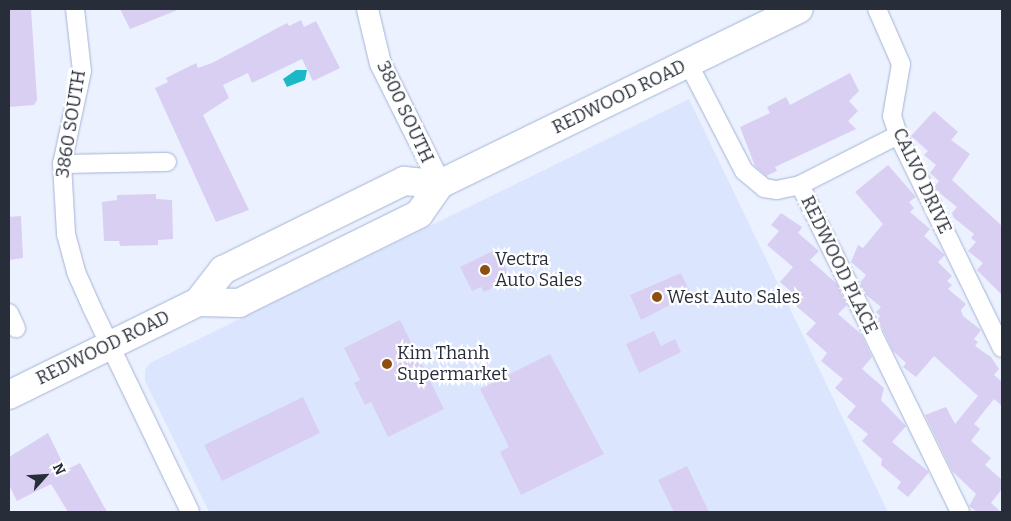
<!DOCTYPE html>
<style>
body{margin:0}
#map{position:relative;width:1011px;height:521px;overflow:hidden;background:#ebf1ff;font-family:Bitter,serif}
div>[style]{position:absolute}
[style*='--x']{left:calc(var(--x)*1px);top:calc(var(--y)*1px);width:calc(var(--w)*1px);rotate:calc(var(--a)*1deg)}
.built>*{inset:0;background:#dbe6fe}
.water>*{inset:0;background:#1bb9c8}
.building>*{inset:0;background:#d8cff2}
.roads{filter:drop-shadow(0 0 1px #a5b4d4) drop-shadow(0 0 1px #a5b4d4)}
.minor>*{height:18px;margin:-9px;padding:0 9px;transform-origin:9px;border-radius:9px;background:#fff}
.tertiary>*{height:21px;margin:-10.5px;padding:0 10.5px;transform-origin:10.5px;border-radius:10.5px;background:#fff}
.primary>*{height:28px;margin:-14px;padding:0 14px;transform-origin:14px;border-radius:14px;background:#fff}
.dots>*{width:14px;height:14px;translate:-50% -50%;box-sizing:border-box;border:2px solid #fff;border-radius:50%}
span{translate:-50% -50%;white-space:nowrap;text-align:center;line-height:1.15;-webkit-text-stroke:4.5px #fff;paint-order:stroke}
.street-label{font-size:18px;color:#282d3a}
.poi-label{font-size:18px;color:#282d3a}
.left{translate:0 -50%;text-align:left}
.frame{position:absolute;inset:0;border:10px solid #282d3a;pointer-events:none}
.north{position:absolute;left:20px;top:451px;width:50px;height:50px;-webkit-text-stroke:4px #fff;paint-order:stroke;rotate:64deg;font-size:14px;font-weight:700;line-height:20px;text-align:center;color:#282d3a}
.north::after{content:'';display:block;margin:auto;width:18px;height:22px;background:#282d3a;clip-path:polygon(50% 0,100% 100%,50% 72%,0 100%)}
</style>
<div id="map">
<div class="built">
<i style="clip-path:polygon(689px 99px,888px 512px,209px 512px,145px 381px,145px 370px,150px 363px)"></i>
</div>
<div class="water">
<i style="clip-path:polygon(296px 70px,307px 70px,305px 80px,287px 87px,283px 79px)"></i>
</div>
<div class="building">
<i style="clip-path:polygon(9px 9px,31px 9px,37px 100px,34px 105px,9px 107px)"></i>
<i style="clip-path:polygon(120px 9px,180px 9px,130px 29px)"></i>
<i style="clip-path:polygon(301px 20px,304px 27px,316px 21px,340px 68px,313px 81px,302px 59px,252px 83px,248px 73px,223px 85px,229px 98px,203px 115px,249px 210px,216px 222px,155px 88px,168px 82px,166px 78px,196px 63px,198px 68px,212px 63px,287px 23px,289px 26px)"></i>
<i style="clip-path:polygon(850px 73px,859px 91px,849px 101px,858px 111px,848px 121px,856px 129px,775px 167px,777px 171px,766px 176px,755px 166px,740px 127px,770px 113px,767px 107px,786px 97px,790px 105px)"></i>
<i style="clip-path:polygon(934px 111px,958px 132px,951px 140px,970px 154px,952px 180px,1002px 226px,1002px 295px,977px 270px,983px 263px,968px 251px,976px 242px,971px 238px,974px 234px,954px 218px,952px 213px,957px 207px,937px 191px,935px 186px,939px 181px,930px 173px,936px 165px,924px 155px,928px 151px,911px 136px)"></i>
<i style="clip-path:polygon(888px 165px,916px 197px,909px 202px,914px 208px,910px 212px,930px 229px,924px 236px,945px 255px,938px 262px,952px 276px,947px 281px,952px 285px,948px 289px,966px 304px,961px 310px,963px 316px,981px 330px,974px 339px,978px 342px,975px 346px,991px 357px,999px 369px,994px 375px,1002px 382px,1002px 406px,994px 399px,974px 424px,980px 429px,971px 441px,991px 458px,985px 465px,1002px 480px,1002px 489px,991px 503px,1001px 512px,977px 512px,969px 506px,976px 494px,952px 471px,925px 415px,946px 407px,955px 424px,978px 396px,934px 356px,916px 377px,903px 367px,906px 363px,893px 351px,878px 319px,880px 316px,876px 312px,881px 307px,865px 294px,860px 283px,866px 275px,851px 262px,858px 245px,863px 248px,883px 224px,855px 192px)"></i>
<i style="clip-path:polygon(156px 194px,156px 199px,172px 200px,173px 239px,158px 240px,158px 245px,120px 246px,119px 241px,104px 241px,102px 202px,117px 200px,117px 195px)"></i>
<i style="clip-path:polygon(781px 213px,802px 227px,798px 233px,819px 251px,810px 260px,837px 284px,847px 305px,838px 314px,861px 334px,872px 357px,862px 369px,884px 388px,881px 400px,906px 426px,892px 442px,929px 472px,908px 497px,897px 488px,901px 482px,881px 465px,882px 459px,862px 441px,868px 434px,847px 417px,856px 406px,835px 388px,843px 379px,821px 361px,827px 353px,806px 334px,816px 323px,796px 306px,801px 300px,780px 282px,793px 267px,767px 245px,779px 231px,771px 225px)"></i>
<i style="clip-path:polygon(21px 216px,23px 258px,9px 260px,9px 217px)"></i>
<i style="clip-path:polygon(497px 249px,511px 279px,484px 292px,481px 287px,472px 291px,460px 267px)"></i>
<i style="clip-path:polygon(681px 273px,691px 294px,641px 320px,630px 295px)"></i>
<i style="clip-path:polygon(400px 320px,444px 409px,388px 437px,371px 402px,365px 405px,354px 383px,360px 380px,344px 348px)"></i>
<i style="clip-path:polygon(654px 331px,661px 346px,675px 339px,681px 352px,639px 373px,626px 344px)"></i>
<i style="clip-path:polygon(550px 354px,604px 454px,521px 495px,500px 452px,509px 447px,480px 389px)"></i>
<i style="clip-path:polygon(303px 397px,320px 433px,222px 481px,204px 445px)"></i>
<i style="clip-path:polygon(48px 433px,66px 470px,80px 463px,107px 512px,68px 512px,51px 484px,17px 501px,9px 485px,9px 457px)"></i>
<i style="clip-path:polygon(687px 466px,709px 512px,674px 512px,658px 480px)"></i>
</div>
<div class="roads">
<div class="minor">
<i style="--x:75;--y:9;--w:62;--a:83.6"></i>
<i style="--x:82;--y:71;--w:95;--a:102.1"></i>
<i style="--x:62;--y:164;--w:70;--a:86.7"></i>
<i style="--x:66;--y:234;--w:39;--a:75"></i>
<i style="--x:76;--y:272;--w:39;--a:66"></i>
<i style="--x:92;--y:308;--w:226;--a:64.3"></i>
<i style="--x:877;--y:9;--w:60;--a:66.4"></i>
<i style="--x:901;--y:64;--w:53;--a:99.8"></i>
<i style="--x:892;--y:116;--w:20;--a:72"></i>
<i style="--x:898;--y:135;--w:237;--a:64"></i>
<i style="--x:688;--y:63;--w:122;--a:62.6"></i>
<i style="--x:744;--y:171;--w:26;--a:40"></i>
<i style="--x:764;--y:188;--w:13;--a:9"></i>
<i style="--x:777;--y:190;--w:24;--a:-12"></i>
<i style="--x:800;--y:185;--w:110;--a:-27"></i>
<i style="--x:62;--y:164;--w:105;--a:-1.1"></i>
<i style="--x:800;--y:185;--w:364;--a:63.9"></i>
<i style="--x:9;--y:313;--w:17;--a:65"></i>
</div>
<div class="tertiary">
<i style="--x:367;--y:9;--w:56;--a:76.5"></i>
<i style="--x:380;--y:63;--w:135;--a:63.6"></i>
</div>
<div class="primary">
<i style="--x:198;--y:302;--w:41;--a:1.4"></i>
<i style="--x:239;--y:303;--w:201;--a:-26.3"></i>
<i style="--x:419;--y:214;--w:37;--a:-55"></i>
<i style="--x:440;--y:184;--w:399;--a:-26"></i>
<i style="--x:9;--y:395;--w:211;--a:-26.2"></i>
<i style="--x:198;--y:302;--w:41;--a:-52"></i>
<i style="--x:223;--y:270;--w:202;--a:-26.2"></i>
<i style="--x:404;--y:181;--w:36;--a:5"></i>
</div>
</div>
<div class="dots">
<i style="left:485px;top:270px;background:#8c4f10"></i>
<i style="left:657px;top:297px;background:#8c4f10"></i>
<i style="left:387px;top:364px;background:#8c4f10"></i>
</div>
<div class="street-label">
<span style="left:619px;top:97px;rotate:-26deg">REDWOOD ROAD</span>
<span style="left:405px;top:112px;rotate:65deg">3800 SOUTH</span>
<span style="left:71px;top:124px;rotate:-81deg">3860 SOUTH</span>
<span style="left:922px;top:181px;rotate:65deg">CALVO DRIVE</span>
<span style="left:839px;top:265px;rotate:64deg">REDWOOD PLACE</span>
<span style="left:103px;top:348px;rotate:-26deg">REDWOOD ROAD</span>
</div>
<div class="poi-label">
<span class="left" style="left:495px;top:270px">Vectra<br>Auto Sales</span>
<span class="left" style="left:667px;top:297px">West Auto Sales</span>
<span class="left" style="left:397px;top:364px">Kim Thanh<br>Supermarket</span>
</div>
<div class="frame"></div>
<div class="north">N</div>
</div>
